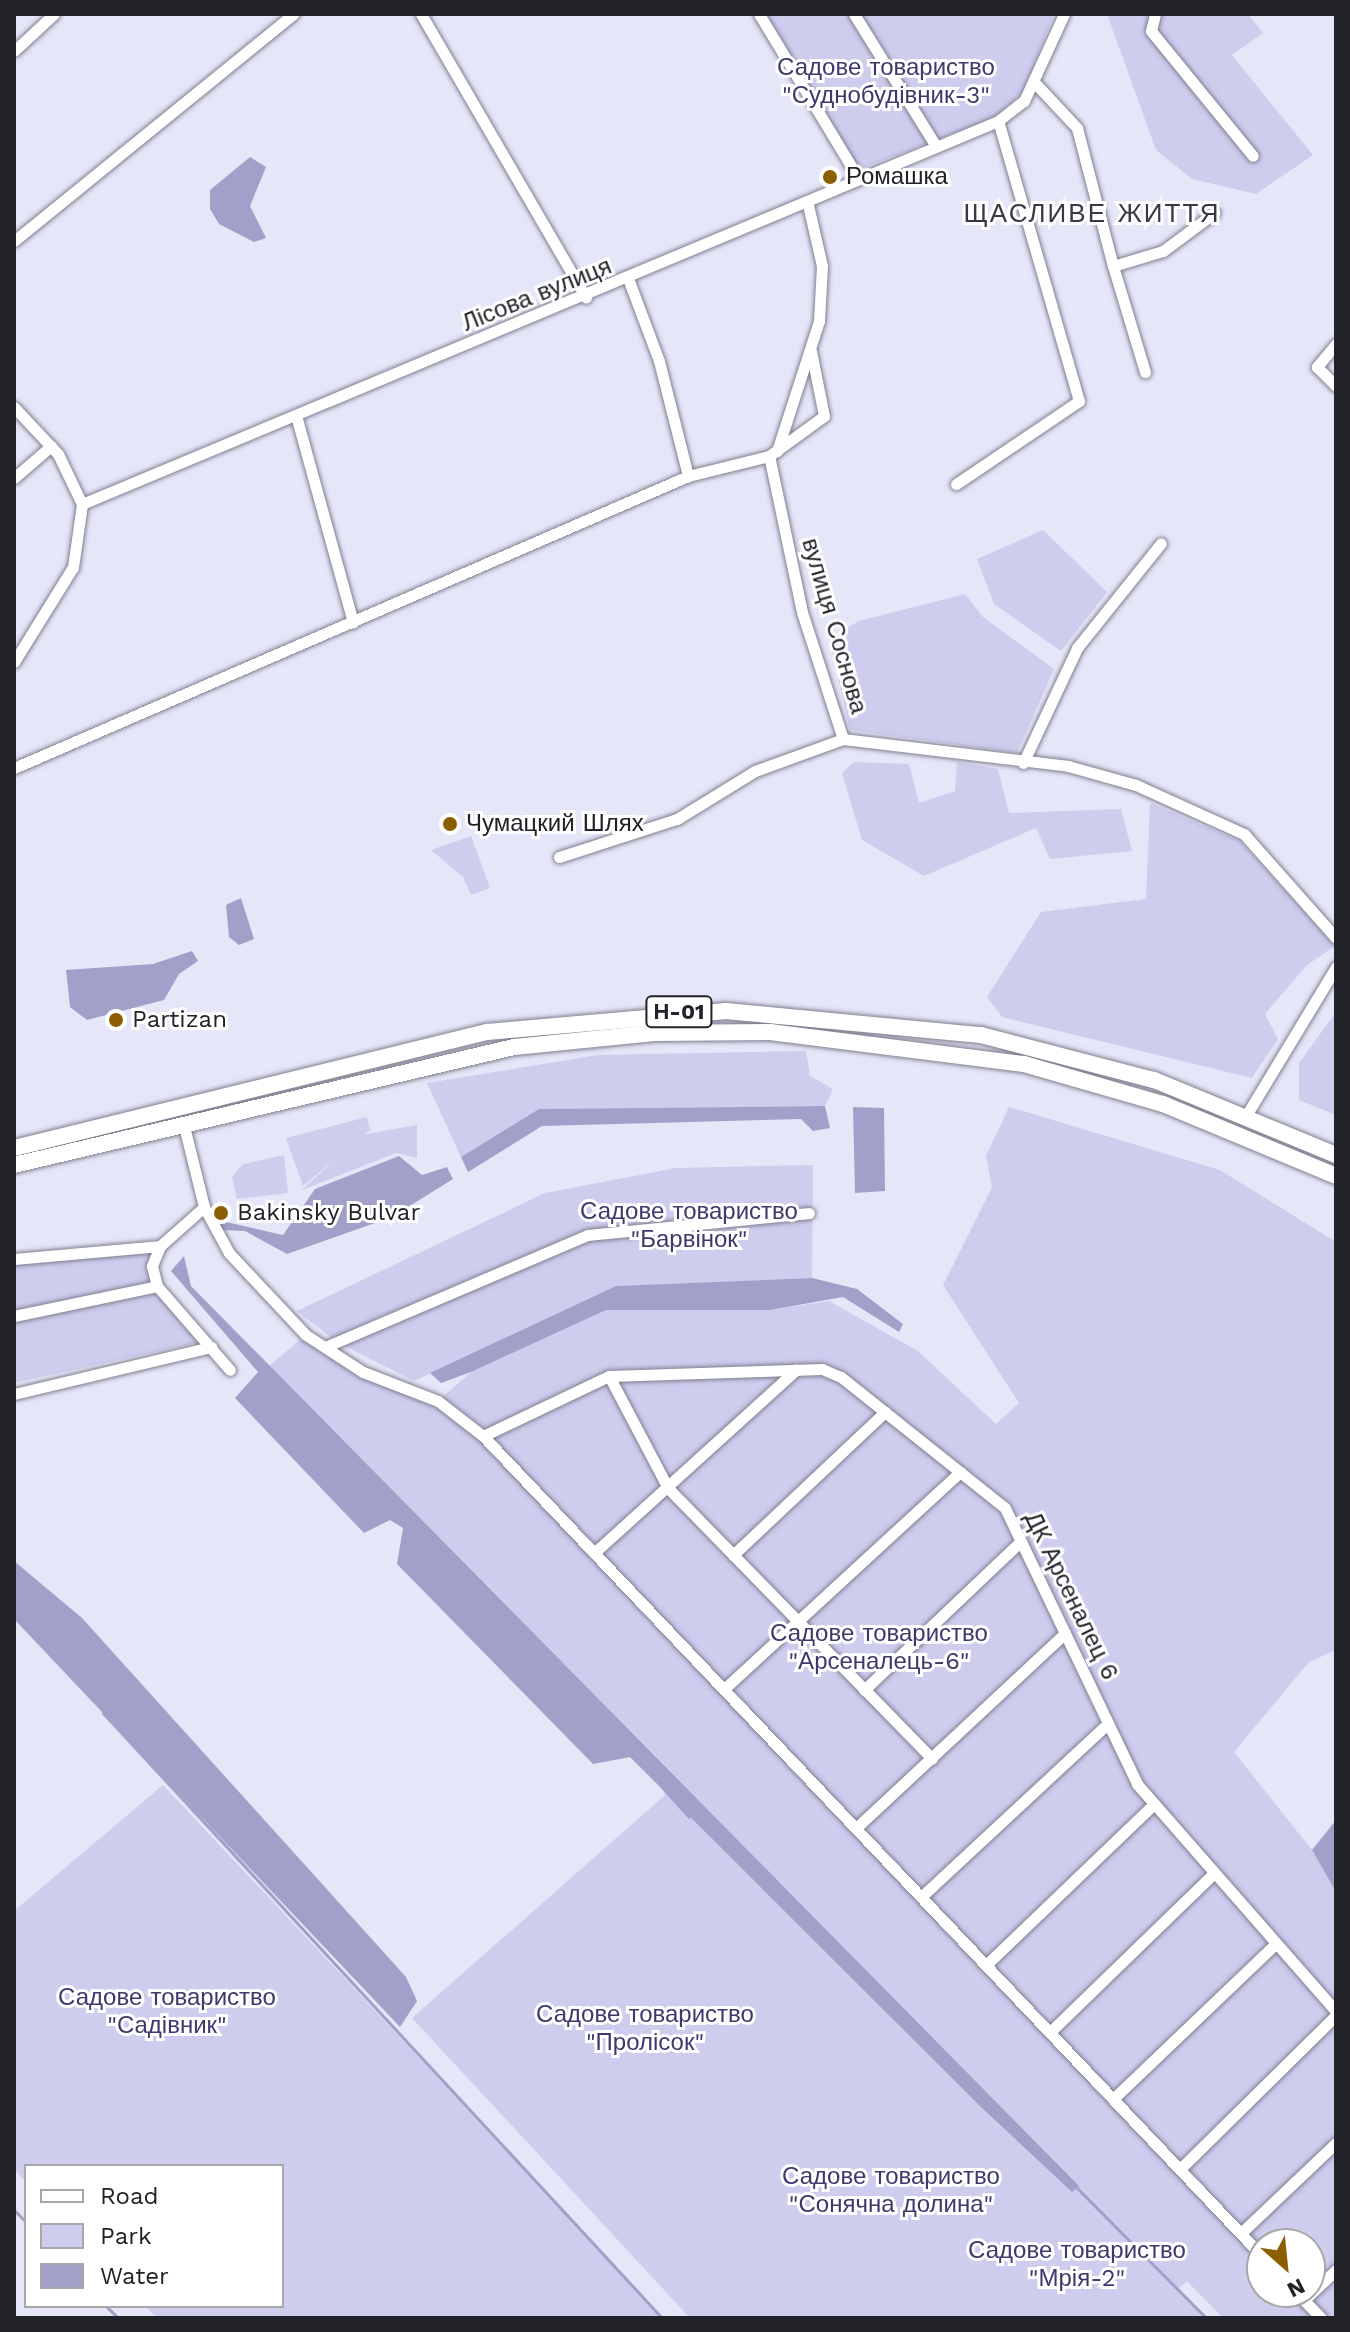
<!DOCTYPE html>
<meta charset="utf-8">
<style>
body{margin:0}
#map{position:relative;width:1350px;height:2332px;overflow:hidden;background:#e6e6f9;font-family:"Work Sans",sans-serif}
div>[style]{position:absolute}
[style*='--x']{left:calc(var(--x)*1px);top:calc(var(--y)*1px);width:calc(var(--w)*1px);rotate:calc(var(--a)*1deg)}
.green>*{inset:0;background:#cecdee}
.water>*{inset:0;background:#a1a0c9}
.stream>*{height:3px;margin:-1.5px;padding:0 1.5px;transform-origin:1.5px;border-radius:1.5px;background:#a1a0c9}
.roads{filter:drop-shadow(0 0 2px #7f7f8f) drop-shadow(0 0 2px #7f7f8f)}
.street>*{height:11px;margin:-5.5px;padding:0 5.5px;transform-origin:5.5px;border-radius:5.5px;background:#fff}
.primary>*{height:16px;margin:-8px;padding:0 8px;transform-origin:8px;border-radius:8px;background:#fff}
.dots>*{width:22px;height:22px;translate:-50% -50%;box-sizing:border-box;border:4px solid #fff;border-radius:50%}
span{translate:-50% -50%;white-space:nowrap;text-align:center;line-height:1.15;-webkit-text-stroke:6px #fff;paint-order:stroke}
.shield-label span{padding:2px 6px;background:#fff;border:2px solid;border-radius:6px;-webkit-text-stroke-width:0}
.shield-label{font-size:22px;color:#222229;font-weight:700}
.park-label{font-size:24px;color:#3d386d}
.poi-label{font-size:24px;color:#222229}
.left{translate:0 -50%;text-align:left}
.street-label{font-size:24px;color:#222229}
.neighbourhood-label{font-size:26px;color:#393847;letter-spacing:2px}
.frame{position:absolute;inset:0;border:16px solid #222229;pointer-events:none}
.legend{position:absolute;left:24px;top:2164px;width:260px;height:144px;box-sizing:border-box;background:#fff;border:2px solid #a7a7a9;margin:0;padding:10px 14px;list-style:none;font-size:24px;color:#222229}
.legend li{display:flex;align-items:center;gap:16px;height:40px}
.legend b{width:40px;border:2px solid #a7a7a9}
.north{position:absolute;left:1246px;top:2228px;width:80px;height:80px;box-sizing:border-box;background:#fff;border:2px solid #a7a7a9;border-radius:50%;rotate:153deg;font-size:22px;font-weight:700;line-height:32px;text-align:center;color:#222229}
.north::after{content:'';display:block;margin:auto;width:28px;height:36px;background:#8b5e02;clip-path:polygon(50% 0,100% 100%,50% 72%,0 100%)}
</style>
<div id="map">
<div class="green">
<i style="clip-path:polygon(762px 14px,1054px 14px,1024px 90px,998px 116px,858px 170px)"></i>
<i style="clip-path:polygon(1107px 14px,1248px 14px,1263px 33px,1232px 55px,1313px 155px,1256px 194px,1192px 179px,1156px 150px)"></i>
<i style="clip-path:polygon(1043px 530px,1107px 592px,1061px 651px,994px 604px,977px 559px)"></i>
<i style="clip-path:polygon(965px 594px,983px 617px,1054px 669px,1017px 753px,850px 730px,829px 638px,859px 621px)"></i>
<i style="clip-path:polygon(854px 762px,909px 764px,919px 803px,955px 791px,957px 762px,998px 769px,1009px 813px,1121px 809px,1132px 851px,1050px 859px,1036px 828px,924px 876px,862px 840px,842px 773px)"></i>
<i style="clip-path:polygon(1150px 803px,1240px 841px,1335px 946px,1307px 965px,1265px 1014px,1278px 1039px,1252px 1078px,1002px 1017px,987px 997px,1041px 912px,1146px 899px)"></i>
<i style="clip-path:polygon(471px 836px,490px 888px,471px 895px,463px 877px,431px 850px)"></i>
<i style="clip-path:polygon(1336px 1012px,1336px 1115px,1299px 1100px,1299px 1063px)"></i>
<i style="clip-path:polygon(806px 1051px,810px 1076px,833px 1089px,825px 1106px,539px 1109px,461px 1157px,427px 1083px,598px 1055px)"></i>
<i style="clip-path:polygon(evenodd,1009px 1107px,1220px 1170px,1336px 1242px,1336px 1650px,1309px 1662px,1234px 1752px,1312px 1850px,1336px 1892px,1336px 2318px,1223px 2318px,1187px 2281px,1177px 2290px,1204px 2318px,690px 2318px,412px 2018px,665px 1795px,649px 1757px,269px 1366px,306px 1335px,363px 1372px,438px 1401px,471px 1372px,606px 1310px,770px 1310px,829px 1301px,918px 1351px,996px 1424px,1019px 1403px,943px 1285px,992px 1187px,986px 1156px,1009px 1107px,1262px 2244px,1310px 2244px,1310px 2292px,1262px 2292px,1262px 2244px)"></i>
<i style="clip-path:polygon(367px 1117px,370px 1130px,303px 1186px,286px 1138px)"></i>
<i style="clip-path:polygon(417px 1125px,417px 1158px,396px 1153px,302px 1190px,361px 1135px)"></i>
<i style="clip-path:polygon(284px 1155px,288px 1193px,237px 1199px,232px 1177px,243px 1164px)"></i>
<i style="clip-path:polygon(813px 1165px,812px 1278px,616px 1286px,414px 1381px,337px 1342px,297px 1311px,545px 1193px,676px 1168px)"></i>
<i style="clip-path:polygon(151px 1248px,157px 1286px,205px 1341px,14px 1383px,14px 1258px)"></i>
<i style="clip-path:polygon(163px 1785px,398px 2035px,662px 2318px,157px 2318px,145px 2306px,282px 2306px,282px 2166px,26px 2166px,26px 2182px,14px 2169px,14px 1911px)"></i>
</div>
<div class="water">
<i style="clip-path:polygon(250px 157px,266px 167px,250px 206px,266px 238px,254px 242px,219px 224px,210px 209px,210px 190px)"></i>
<i style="clip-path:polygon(241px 898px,254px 939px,239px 945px,229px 937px,226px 905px)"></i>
<i style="clip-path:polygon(192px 951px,198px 961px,179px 974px,164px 1000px,87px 1020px,70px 1007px,66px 970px,153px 964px)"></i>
<i style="clip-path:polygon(825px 1106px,830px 1128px,813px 1131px,801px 1119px,542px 1126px,468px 1172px,461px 1157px,539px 1109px)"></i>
<i style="clip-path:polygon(853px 1107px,884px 1108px,885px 1191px,855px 1193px)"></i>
<i style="clip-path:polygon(399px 1156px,422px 1175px,447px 1167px,453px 1179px,392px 1217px,287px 1254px,245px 1231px,222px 1230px,217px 1220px,283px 1235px,315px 1189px)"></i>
<i style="clip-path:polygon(184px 1256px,191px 1286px,1079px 2186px,1072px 2192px,982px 2108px,630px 1757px,593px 1764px,397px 1564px,403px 1528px,390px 1520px,364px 1533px,235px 1398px,258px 1372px,171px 1271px)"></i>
<i style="clip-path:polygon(812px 1278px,857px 1289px,903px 1324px,899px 1332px,843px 1297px,770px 1310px,606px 1310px,471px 1372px,441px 1383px,430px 1373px,616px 1286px)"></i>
<i style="clip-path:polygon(14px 1561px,82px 1618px,406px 1977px,417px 2001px,400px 2027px,14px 1619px)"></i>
<i style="clip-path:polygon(1336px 1820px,1336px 1892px,1312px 1850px)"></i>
</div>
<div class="stream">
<i style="--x:103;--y:1713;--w:824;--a:47.26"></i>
<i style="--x:662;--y:1787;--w:40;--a:48"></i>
<i style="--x:1076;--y:2187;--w:185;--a:45.2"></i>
<i style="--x:14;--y:2210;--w:17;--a:45"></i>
<i style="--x:106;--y:2306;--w:17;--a:45"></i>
</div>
<div class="roads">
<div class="street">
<i style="--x:421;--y:14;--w:328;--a:59.8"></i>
<i style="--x:759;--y:14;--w:193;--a:58.8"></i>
<i style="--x:854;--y:14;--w:155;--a:58.2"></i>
<i style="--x:1155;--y:14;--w:17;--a:103"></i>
<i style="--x:1151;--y:31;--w:161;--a:50.8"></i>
<i style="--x:14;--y:51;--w:54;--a:-42.8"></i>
<i style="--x:1035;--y:83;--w:62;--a:47"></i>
<i style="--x:1077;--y:128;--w:143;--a:75.4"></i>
<i style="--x:1113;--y:266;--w:52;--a:-16.7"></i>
<i style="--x:1163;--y:251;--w:64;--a:-36.7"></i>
<i style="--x:14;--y:241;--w:360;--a:-39.1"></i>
<i style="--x:1113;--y:266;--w:111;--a:73.2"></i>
<i style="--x:629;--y:281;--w:85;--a:69.4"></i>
<i style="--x:659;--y:361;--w:119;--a:75.8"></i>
<i style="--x:1336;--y:344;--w:30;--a:130"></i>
<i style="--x:1317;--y:367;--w:27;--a:45"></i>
<i style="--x:14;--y:407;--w:64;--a:46.9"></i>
<i style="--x:58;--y:454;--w:55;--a:64.4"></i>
<i style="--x:82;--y:504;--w:64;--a:98.1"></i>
<i style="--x:73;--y:567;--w:112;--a:121.8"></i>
<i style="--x:297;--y:419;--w:211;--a:74.6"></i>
<i style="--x:777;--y:451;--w:137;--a:-72.1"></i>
<i style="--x:819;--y:321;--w:55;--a:-86.9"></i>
<i style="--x:822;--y:266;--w:63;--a:-102.9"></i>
<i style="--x:14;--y:478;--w:49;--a:-40.9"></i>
<i style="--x:956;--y:484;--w:148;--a:-34"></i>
<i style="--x:1079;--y:401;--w:291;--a:-106.1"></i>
<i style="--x:82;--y:504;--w:993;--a:-22.69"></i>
<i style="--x:998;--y:121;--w:33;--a:-38"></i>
<i style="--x:1024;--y:101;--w:96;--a:-65.3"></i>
<i style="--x:843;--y:739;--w:227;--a:6.8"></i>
<i style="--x:1068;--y:766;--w:71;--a:15.6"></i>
<i style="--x:1136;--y:785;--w:119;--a:24.4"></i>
<i style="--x:1244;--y:834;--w:139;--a:48.5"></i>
<i style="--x:1023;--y:763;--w:127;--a:-64.8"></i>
<i style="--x:1077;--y:648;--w:134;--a:-51.3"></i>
<i style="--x:14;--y:768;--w:735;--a:-23.42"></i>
<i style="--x:688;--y:476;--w:83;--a:-13.9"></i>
<i style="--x:769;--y:456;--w:68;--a:-36"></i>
<i style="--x:824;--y:416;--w:66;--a:-101.3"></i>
<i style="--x:559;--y:857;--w:124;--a:-17.9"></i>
<i style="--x:677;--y:819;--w:92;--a:-31.6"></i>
<i style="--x:755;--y:771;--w:94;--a:-20"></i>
<i style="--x:843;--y:739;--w:133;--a:-107.9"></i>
<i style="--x:802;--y:612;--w:159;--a:-101.9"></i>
<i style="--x:1247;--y:1114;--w:172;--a:-58.8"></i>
<i style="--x:183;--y:1122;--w:88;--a:76.1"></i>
<i style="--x:204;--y:1207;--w:52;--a:61.5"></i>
<i style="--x:229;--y:1253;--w:112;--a:46.8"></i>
<i style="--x:306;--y:1335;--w:68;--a:33"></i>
<i style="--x:363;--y:1372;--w:80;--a:21.1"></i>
<i style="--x:438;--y:1401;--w:57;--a:37.9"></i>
<i style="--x:483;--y:1436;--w:1131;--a:46.47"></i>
<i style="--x:204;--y:1207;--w:59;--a:138.4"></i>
<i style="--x:160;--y:1246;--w:22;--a:112"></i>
<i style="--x:152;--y:1266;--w:21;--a:76"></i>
<i style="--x:157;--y:1286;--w:111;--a:49"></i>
<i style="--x:14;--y:1259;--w:147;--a:-5.1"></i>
<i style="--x:14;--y:1316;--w:146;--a:-11.8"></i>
<i style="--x:325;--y:1347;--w:286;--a:-23.1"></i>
<i style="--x:588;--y:1235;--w:222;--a:-5.7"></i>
<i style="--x:609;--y:1376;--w:127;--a:62.2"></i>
<i style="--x:668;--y:1488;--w:378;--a:45.7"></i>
<i style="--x:14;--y:1394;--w:203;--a:-13.4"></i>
<i style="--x:483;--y:1436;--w:140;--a:-25.5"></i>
<i style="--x:609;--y:1376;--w:213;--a:-1.9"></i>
<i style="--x:822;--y:1369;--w:21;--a:23"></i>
<i style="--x:841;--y:1377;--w:210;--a:38.6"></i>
<i style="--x:1005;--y:1508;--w:306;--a:64.4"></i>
<i style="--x:1137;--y:1784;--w:302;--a:48.8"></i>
<i style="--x:594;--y:1553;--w:273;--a:-42.2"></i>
<i style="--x:733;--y:1555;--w:209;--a:-43.3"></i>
<i style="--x:724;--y:1689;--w:321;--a:-42.6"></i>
<i style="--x:864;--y:1690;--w:216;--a:-43.5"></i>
<i style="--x:856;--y:1828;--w:286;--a:-43"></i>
<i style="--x:921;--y:1897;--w:255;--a:-42.9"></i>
<i style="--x:986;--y:1965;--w:233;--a:-43.8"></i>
<i style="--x:1050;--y:2032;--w:227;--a:-44.1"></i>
<i style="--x:1113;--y:2099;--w:223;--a:-43.7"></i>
<i style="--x:1180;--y:2169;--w:219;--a:-44.6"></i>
<i style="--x:1241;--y:2233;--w:131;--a:-43.5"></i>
<i style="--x:1296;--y:2292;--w:36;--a:46"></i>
<i style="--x:1304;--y:2300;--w:44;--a:-43.2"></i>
</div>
<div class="primary">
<i style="--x:14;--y:1148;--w:487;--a:-13.8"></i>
<i style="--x:487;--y:1032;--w:240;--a:-5"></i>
<i style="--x:726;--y:1011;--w:256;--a:5.4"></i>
<i style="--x:981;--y:1035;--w:179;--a:14.6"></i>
<i style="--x:1154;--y:1080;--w:197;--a:22.4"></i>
<i style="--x:14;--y:1165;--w:514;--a:-13.28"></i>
<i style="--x:514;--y:1047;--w:141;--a:-5.7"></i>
<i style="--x:654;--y:1033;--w:116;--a:-0.5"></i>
<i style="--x:770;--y:1032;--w:256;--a:7.2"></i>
<i style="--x:1024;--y:1064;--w:145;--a:16.1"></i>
<i style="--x:1163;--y:1104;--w:187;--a:22.6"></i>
</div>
</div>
<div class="dots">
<i style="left:830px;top:177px;background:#8b5e02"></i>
<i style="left:450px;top:824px;background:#8b5e02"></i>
<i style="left:116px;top:1020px;background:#8b5e02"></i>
<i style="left:221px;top:1213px;background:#8b5e02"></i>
</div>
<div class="shield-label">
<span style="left:679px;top:1012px">Н-01</span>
</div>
<div class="park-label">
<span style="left:886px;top:82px">Садове товариство<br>"Суднобудівник-3"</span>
<span style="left:689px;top:1226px">Садове товариство<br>"Барвінок"</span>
<span style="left:879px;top:1648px">Садове товариство<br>"Арсеналець-6"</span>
<span style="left:167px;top:2012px">Садове товариство<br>"Садівник"</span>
<span style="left:645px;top:2029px">Садове товариство<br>"Пролісок"</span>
<span style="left:891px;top:2191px">Садове товариство<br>"Сонячна долина"</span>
<span style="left:1077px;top:2265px">Садове товариство<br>"Мрія-2"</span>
</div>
<div class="poi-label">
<span class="left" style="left:846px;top:177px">Ромашка</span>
<span class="left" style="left:466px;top:824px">Чумацкий Шлях</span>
<span class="left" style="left:132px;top:1020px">Partizan</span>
<span class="left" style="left:237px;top:1213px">Bakinsky Bulvar</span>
</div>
<div class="street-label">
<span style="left:537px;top:295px;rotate:-22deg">Лісова вулиця</span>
<span style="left:834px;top:626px;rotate:74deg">вулиця Соснова</span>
<span style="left:1071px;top:1596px;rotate:64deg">ДК Арсеналец 6</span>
</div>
<div class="neighbourhood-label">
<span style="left:1092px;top:214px">ЩАСЛИВЕ ЖИТТЯ</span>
</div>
<div class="frame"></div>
<ul class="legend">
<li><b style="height:10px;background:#fff"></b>Road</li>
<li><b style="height:22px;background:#cecdee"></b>Park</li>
<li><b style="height:22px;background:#a1a0c9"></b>Water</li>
</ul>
<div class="north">N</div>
</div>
